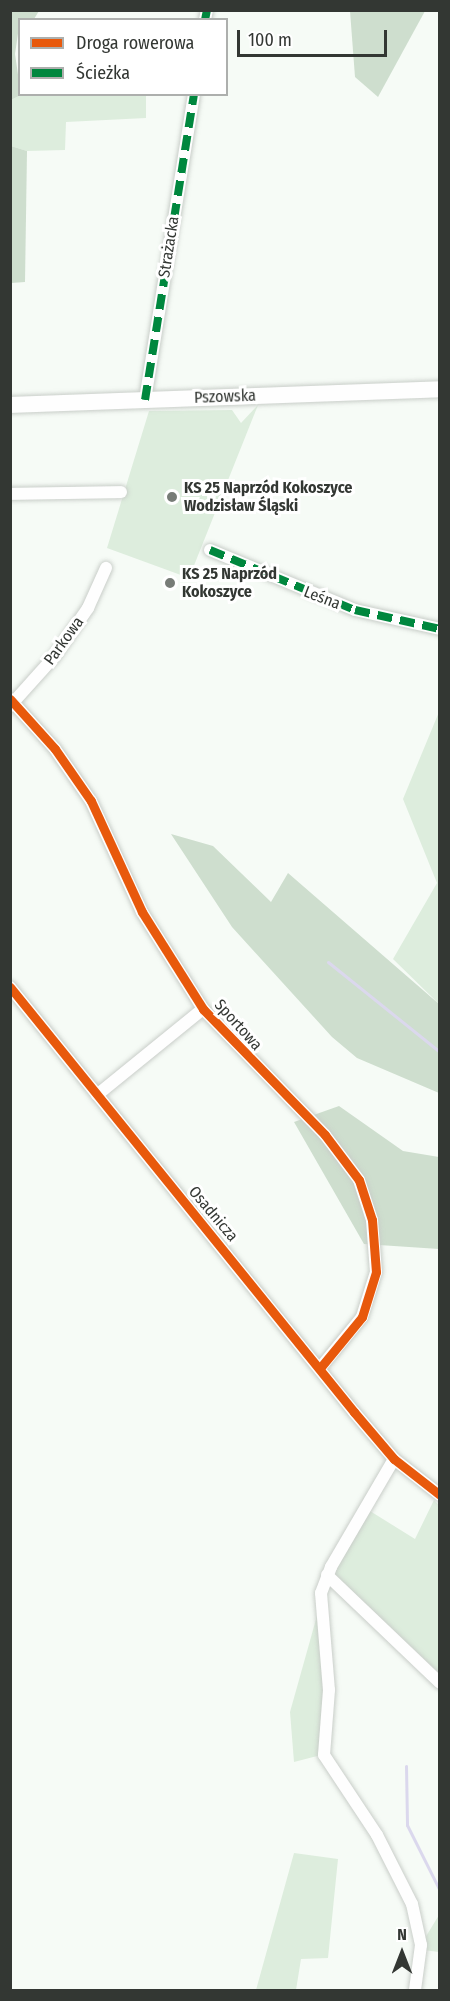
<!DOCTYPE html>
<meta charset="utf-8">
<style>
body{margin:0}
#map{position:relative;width:450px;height:2001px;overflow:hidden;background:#f6fbf6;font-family:"Fira Sans Condensed",sans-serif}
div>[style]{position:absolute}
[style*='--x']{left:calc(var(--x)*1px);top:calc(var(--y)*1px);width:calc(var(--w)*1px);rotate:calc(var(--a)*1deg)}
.green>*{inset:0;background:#ddeddd}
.forest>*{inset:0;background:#cedece}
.stream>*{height:3px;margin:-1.5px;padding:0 1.5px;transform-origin:1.5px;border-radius:1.5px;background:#dbd8ed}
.roads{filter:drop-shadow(0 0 2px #c9cec9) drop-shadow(0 0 2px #c9cec9)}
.street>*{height:12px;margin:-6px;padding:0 6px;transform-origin:6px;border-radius:6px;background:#fefefe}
.secondary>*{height:16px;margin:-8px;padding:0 8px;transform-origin:8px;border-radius:8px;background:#fefefe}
.quiet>*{height:8px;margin-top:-4px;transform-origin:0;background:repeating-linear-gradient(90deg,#00873e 0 15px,transparent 0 23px)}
.cycleway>*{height:9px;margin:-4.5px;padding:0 4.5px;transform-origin:4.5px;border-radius:4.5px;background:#e8590c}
.dots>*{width:16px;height:16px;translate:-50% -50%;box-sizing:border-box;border:3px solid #fff;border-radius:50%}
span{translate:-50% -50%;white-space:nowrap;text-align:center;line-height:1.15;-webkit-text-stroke:6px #fff;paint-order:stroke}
.street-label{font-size:16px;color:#333733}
.poi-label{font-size:16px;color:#333733;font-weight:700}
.left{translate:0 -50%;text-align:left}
.frame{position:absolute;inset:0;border:12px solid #333733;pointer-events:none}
.legend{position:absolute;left:18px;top:18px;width:210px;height:78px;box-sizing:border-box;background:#fff;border:2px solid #adafad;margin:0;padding:8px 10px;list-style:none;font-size:18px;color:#333733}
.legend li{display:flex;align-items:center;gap:12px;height:30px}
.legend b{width:30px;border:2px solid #adafad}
.north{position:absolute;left:372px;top:1923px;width:60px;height:60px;-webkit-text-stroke:4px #fff;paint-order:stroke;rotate:0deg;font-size:16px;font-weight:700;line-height:24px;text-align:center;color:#333733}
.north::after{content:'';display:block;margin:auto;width:21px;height:27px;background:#333733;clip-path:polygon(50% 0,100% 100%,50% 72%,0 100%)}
.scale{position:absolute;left:237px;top:30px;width:150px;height:27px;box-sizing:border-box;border:3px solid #333733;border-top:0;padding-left:8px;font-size:18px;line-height:21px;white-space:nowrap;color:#333733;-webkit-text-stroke:4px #fff;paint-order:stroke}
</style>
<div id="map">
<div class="green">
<i style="clip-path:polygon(21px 95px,146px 95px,146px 118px,66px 122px,65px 150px,27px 151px,11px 146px,11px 100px)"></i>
<i style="clip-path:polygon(258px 405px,189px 578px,107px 548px,149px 411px,232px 410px,241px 423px)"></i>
<i style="clip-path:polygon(439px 712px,440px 1004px,439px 1004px,393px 959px,437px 883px,403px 799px)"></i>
<i style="clip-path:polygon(434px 1500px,439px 1505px,439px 1673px,333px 1573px,370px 1511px,415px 1539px)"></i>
<i style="clip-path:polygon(320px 1605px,325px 1682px,321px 1755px,294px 1762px,290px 1712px)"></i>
<i style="clip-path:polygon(294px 1853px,338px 1859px,328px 1958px,301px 1959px,296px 1990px,256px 1990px)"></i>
<i style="clip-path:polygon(439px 1915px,439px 1952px,423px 1950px,425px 1938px)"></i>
</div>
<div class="forest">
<i style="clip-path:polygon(11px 10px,39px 11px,34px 19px,20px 20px,15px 54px,21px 95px,11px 100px)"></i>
<i style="clip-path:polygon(350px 11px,425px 11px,378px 97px,355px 77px)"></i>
<i style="clip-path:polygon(11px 146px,27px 151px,25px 282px,11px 283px)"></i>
<i style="clip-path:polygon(171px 834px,213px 846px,271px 902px,288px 873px,439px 1004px,439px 1093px,357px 1058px,332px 1037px,232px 927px)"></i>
<i style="clip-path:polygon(339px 1106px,403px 1151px,439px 1157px,439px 1249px,364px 1244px,294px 1122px)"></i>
</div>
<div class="stream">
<i style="--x:328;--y:962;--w:144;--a:38.8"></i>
<i style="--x:406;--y:1766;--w:59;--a:89"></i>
<i style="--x:407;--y:1825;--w:74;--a:63.4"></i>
</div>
<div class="roads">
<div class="street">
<i style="--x:205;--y:20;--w:10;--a:-79"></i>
<i style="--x:145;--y:400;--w:310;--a:-80.9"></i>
<i style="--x:10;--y:494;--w:111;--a:-1"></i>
<i style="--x:210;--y:550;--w:157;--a:22.5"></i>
<i style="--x:355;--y:610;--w:87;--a:12.6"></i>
<i style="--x:10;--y:699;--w:67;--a:48"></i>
<i style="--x:55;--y:749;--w:63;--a:55.3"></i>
<i style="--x:91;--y:801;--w:122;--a:65.3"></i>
<i style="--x:142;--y:912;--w:115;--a:57.8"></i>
<i style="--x:203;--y:1009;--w:175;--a:45.9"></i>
<i style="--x:325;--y:1135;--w:56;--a:52.9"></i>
<i style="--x:359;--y:1180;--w:42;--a:72"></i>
<i style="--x:372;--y:1220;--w:52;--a:85.6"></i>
<i style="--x:376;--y:1272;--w:47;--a:107.3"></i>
<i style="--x:362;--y:1317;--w:65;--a:129.4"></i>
<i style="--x:10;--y:706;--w:66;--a:-48.1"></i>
<i style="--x:54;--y:657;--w:60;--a:-55.2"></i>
<i style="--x:88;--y:608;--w:44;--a:-65.8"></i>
<i style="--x:10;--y:987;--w:547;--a:51.01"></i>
<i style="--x:354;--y:1412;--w:62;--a:49.6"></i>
<i style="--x:394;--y:1459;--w:58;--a:38"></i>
<i style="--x:97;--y:1095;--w:136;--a:-39.1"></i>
<i style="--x:394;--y:1459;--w:125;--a:120.3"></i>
<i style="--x:331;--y:1567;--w:28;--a:111"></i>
<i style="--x:321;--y:1593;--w:97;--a:85.3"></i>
<i style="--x:329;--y:1690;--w:65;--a:94.4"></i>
<i style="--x:324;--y:1755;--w:96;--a:56.5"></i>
<i style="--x:377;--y:1835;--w:77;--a:63.1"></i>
<i style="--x:412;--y:1904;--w:42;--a:77.6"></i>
<i style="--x:421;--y:1945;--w:45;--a:97.6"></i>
<i style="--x:327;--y:1575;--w:156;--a:43.7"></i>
</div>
<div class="secondary">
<i style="--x:10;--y:405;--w:430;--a:-2.1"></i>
</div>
</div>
<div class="quiet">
<i style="--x:205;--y:20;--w:10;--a:-79"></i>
<i style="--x:145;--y:400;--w:310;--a:-80.9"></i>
<i style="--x:210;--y:550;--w:157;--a:22.5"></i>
<i style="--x:355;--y:610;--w:87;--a:12.6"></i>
</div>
<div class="cycleway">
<i style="--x:10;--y:699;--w:67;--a:48"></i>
<i style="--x:55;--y:749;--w:63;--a:55.3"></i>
<i style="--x:91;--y:801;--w:122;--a:65.3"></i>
<i style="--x:142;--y:912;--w:115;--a:57.8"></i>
<i style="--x:203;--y:1009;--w:175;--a:45.9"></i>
<i style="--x:325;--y:1135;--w:56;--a:52.9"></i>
<i style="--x:359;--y:1180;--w:42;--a:72"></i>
<i style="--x:372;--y:1220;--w:52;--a:85.6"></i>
<i style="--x:376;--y:1272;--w:47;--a:107.3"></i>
<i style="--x:362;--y:1317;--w:65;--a:129.4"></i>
<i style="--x:10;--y:987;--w:547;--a:51.01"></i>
<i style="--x:354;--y:1412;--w:62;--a:49.6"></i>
<i style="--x:394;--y:1459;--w:58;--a:38"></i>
</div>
<div class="dots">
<i style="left:172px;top:497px;background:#777c77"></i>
<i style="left:170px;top:583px;background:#777c77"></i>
</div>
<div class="street-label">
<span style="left:169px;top:247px;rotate:-81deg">Strażacka</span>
<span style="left:225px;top:397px;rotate:-2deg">Pszowska</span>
<span style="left:322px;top:598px;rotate:21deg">Leśna</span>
<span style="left:64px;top:641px;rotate:-54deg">Parkowa</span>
<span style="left:238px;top:1025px;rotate:48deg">Sportowa</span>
<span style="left:213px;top:1214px;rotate:50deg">Osadnicza</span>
</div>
<div class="poi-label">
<span class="left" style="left:184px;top:497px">KS 25 Naprzód Kokoszyce<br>Wodzisław Śląski</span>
<span class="left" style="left:182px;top:583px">KS 25 Naprzód<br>Kokoszyce</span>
</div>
<div class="frame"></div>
<ul class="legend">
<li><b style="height:8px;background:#e8590c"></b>Droga rowerowa</li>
<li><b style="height:8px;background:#00873e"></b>Ścieżka</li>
</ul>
<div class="north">N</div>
<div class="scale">100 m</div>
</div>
